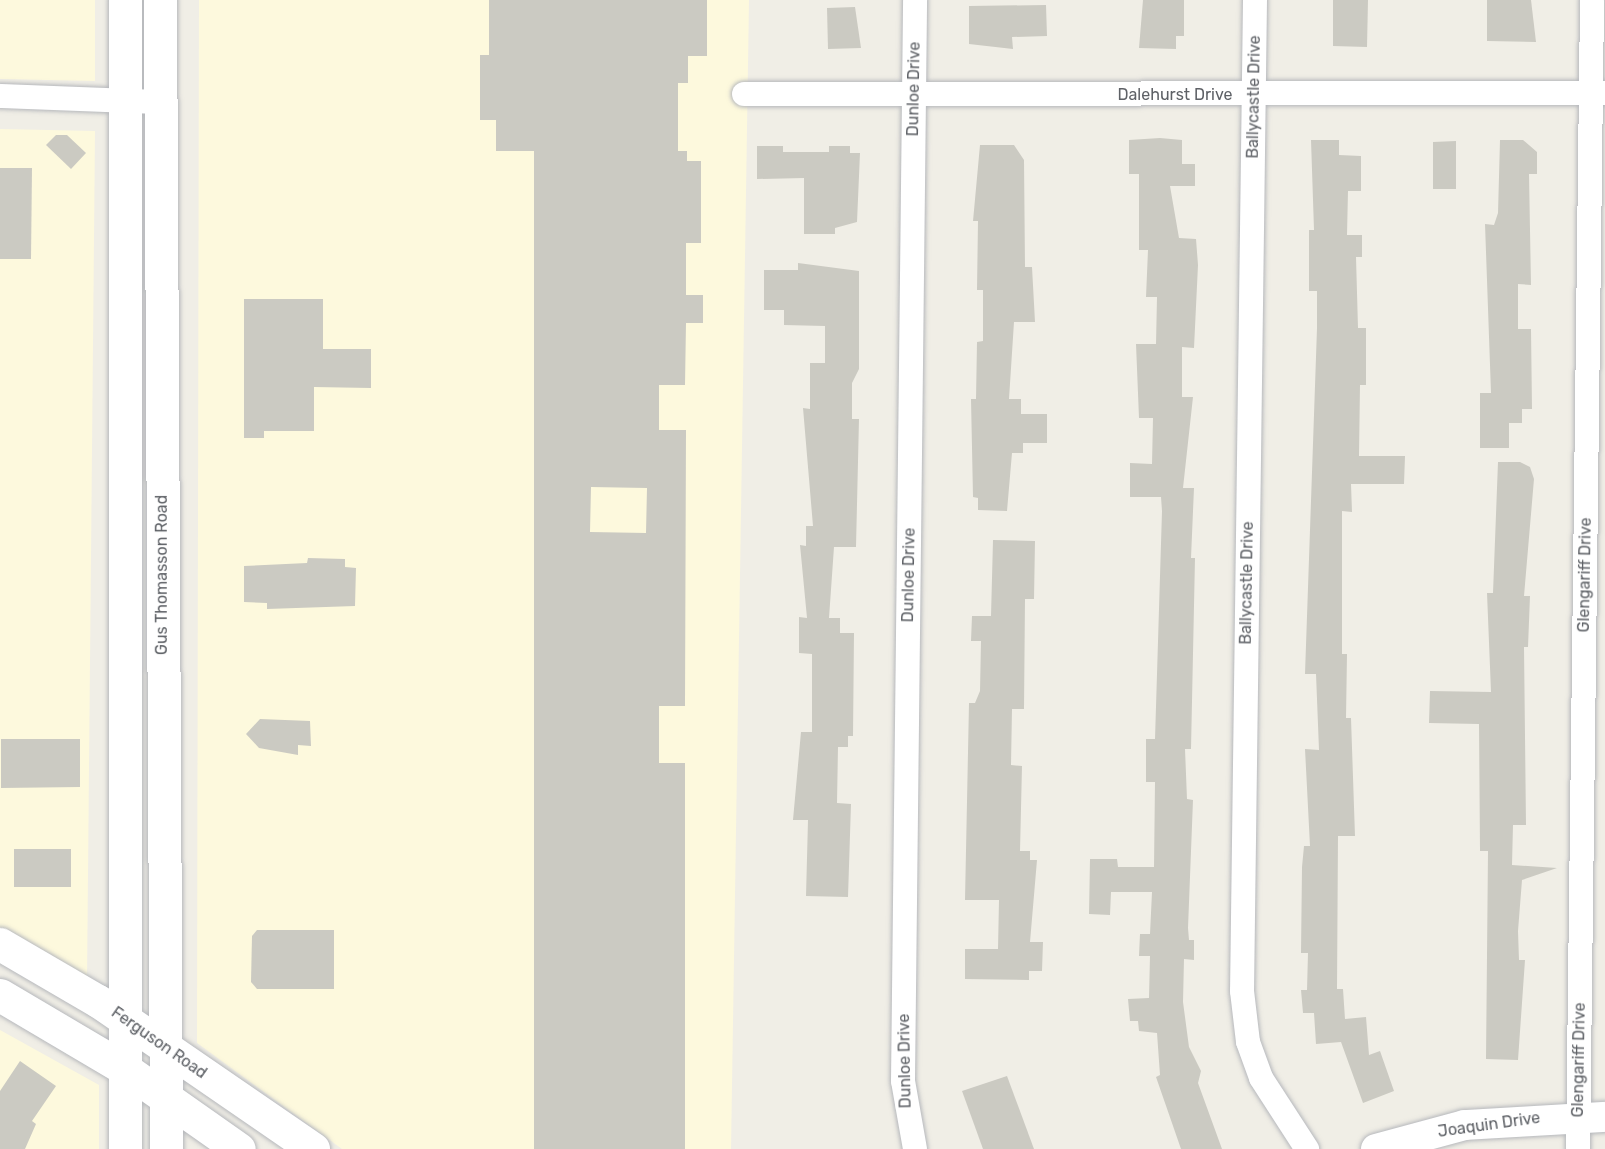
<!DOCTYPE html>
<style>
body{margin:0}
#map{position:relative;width:1605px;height:1149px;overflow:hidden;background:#f0eee6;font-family:Rubik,sans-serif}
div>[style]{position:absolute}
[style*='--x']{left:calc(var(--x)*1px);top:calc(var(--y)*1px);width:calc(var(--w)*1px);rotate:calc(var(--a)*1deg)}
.commercial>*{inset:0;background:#fdf9dd}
.building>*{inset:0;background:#cbcac2}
.roads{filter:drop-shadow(0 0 2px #b6b8bc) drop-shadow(0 0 2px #b6b8bc)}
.minor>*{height:24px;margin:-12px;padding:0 12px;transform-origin:12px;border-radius:12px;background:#fff}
.tertiary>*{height:30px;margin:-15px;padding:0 15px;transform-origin:15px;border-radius:15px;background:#fff}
.secondary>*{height:33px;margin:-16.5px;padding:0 16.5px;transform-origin:16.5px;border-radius:16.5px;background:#fff}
span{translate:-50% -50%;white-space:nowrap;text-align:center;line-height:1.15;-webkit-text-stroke:6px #fff;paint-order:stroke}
.street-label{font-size:16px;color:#5e6166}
</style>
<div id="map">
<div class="commercial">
<i style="clip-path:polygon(0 0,95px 0,95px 81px,0 79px)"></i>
<i style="clip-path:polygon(199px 0,749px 0,731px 1149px,342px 1149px,197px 1043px)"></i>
<i style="clip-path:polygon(0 129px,95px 131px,87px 979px,0 932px)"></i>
<i style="clip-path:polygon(0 1030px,99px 1085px,99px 1149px,0 1149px)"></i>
</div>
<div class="building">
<i style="clip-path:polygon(evenodd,489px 0,707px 0,707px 56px,688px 56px,688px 83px,678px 83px,678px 151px,687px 151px,687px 161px,701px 161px,701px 243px,686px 243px,686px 295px,703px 295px,703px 323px,686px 323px,685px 385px,659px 385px,659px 430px,686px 430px,685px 706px,659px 706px,659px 763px,685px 763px,685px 1149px,534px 1149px,534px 151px,496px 151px,496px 120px,480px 120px,480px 55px,489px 55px,489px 0,591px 487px,647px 488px,646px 533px,590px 532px,591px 487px)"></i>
<i style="clip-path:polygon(1143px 0,1184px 0,1184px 36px,1176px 36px,1176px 49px,1139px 48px)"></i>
<i style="clip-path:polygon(1333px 0,1368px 0,1367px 47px,1333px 46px)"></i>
<i style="clip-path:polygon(1487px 0,1531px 0,1536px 42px,1487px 41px)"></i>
<i style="clip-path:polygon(1046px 5px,1047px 36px,1012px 37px,1013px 49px,969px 44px,969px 6px)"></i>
<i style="clip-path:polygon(855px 7px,861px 48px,828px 49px,827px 8px)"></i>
<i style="clip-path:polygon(56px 135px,67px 135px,86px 153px,71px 169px,46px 145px)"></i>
<i style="clip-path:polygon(1160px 138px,1182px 140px,1182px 164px,1195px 164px,1195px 186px,1170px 186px,1179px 238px,1196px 239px,1198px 265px,1194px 348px,1182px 347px,1182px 397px,1193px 397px,1183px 488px,1194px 488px,1191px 558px,1195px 558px,1191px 749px,1185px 749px,1187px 799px,1193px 800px,1188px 928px,1189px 940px,1194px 940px,1194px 960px,1184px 959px,1183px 1002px,1189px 1047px,1201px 1071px,1198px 1083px,1222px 1149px,1181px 1149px,1156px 1077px,1160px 1075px,1157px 1033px,1139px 1031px,1138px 1021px,1130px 1021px,1128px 999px,1149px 998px,1150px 956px,1139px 956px,1140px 934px,1150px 934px,1152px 892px,1111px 892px,1110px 915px,1089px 914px,1090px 859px,1117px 859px,1118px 867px,1154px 867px,1155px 782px,1146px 782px,1146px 739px,1155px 739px,1162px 511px,1161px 497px,1130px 497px,1130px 463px,1152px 464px,1153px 418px,1139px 418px,1136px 344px,1156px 344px,1157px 297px,1146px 297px,1148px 250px,1139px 250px,1139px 174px,1129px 174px,1129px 140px)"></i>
<i style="clip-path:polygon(1311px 140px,1339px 140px,1339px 155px,1361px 156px,1361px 191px,1348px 191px,1347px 235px,1362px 235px,1362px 257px,1356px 257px,1358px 328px,1366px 328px,1366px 385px,1360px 385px,1359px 456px,1405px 456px,1404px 484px,1351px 484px,1352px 512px,1342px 511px,1342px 654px,1347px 654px,1346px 718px,1351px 718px,1355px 836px,1338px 836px,1337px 989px,1343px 989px,1345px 1019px,1366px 1017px,1369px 1055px,1380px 1051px,1394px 1091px,1363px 1103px,1341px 1042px,1316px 1044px,1314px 1013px,1303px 1013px,1301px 990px,1307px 990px,1308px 953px,1301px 953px,1302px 867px,1304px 846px,1310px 846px,1305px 749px,1319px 750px,1316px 674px,1305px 674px,1317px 328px,1317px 291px,1309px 291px,1309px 230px,1314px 230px)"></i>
<i style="clip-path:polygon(1500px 140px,1523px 140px,1537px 152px,1537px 174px,1529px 174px,1531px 285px,1518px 284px,1518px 329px,1531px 329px,1532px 409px,1522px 409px,1522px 423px,1509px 423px,1509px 448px,1480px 448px,1480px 393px,1491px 393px,1485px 224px,1494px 225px,1498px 213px)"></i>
<i style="clip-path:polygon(1456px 141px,1456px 189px,1433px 189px,1433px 142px)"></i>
<i style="clip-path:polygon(980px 145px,1014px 145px,1024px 160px,1025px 267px,1032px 267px,1035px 322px,1014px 322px,1009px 399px,1021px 399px,1021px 414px,1047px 414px,1047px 443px,1023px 443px,1023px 453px,1012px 453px,1007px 511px,978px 510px,978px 498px,973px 497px,971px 399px,976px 399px,977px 342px,983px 341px,983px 290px,977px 290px,978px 221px,973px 221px)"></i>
<i style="clip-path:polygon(757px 146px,783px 146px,783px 152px,829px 152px,829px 146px,850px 146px,850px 153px,860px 153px,857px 222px,835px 228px,835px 234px,804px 234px,804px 178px,757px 179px)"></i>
<i style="clip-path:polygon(0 168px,32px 168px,31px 259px,0 259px)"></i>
<i style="clip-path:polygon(798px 263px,859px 271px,859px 369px,852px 383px,852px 419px,859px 419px,856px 547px,834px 547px,829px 618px,840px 618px,840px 633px,854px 633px,853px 736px,848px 736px,848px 747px,838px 747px,837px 803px,851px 804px,848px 897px,806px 896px,808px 820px,793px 820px,801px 732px,812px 732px,812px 654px,799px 653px,799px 617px,807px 618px,800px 545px,806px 546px,806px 526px,813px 526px,803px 408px,810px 409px,810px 363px,825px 363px,825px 326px,784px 325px,784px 310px,764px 310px,764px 270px,798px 270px)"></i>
<i style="clip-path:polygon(244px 299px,323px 299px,323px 349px,371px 349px,371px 388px,314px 387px,314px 431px,264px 431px,264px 438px,244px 438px)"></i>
<i style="clip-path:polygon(1498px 462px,1520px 462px,1530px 467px,1534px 479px,1524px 596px,1530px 596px,1528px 647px,1524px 647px,1526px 825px,1513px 825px,1512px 865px,1557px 868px,1522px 880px,1518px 931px,1519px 960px,1525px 960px,1518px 1060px,1486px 1059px,1488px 851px,1480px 851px,1479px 724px,1429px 723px,1430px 691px,1491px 692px,1487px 593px,1493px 593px)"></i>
<i style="clip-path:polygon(993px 540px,1035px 541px,1034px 599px,1025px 599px,1024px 709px,1012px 709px,1011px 765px,1022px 766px,1020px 851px,1030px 851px,1030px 860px,1037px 860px,1030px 942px,1043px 942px,1042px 971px,1029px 971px,1029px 980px,965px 979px,965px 949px,998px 949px,999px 900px,965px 900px,969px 703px,975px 703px,980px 691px,981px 641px,971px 641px,972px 616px,991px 616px)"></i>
<i style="clip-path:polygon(308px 558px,345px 559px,345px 567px,356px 568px,355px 606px,267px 609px,267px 603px,244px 602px,244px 566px,307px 563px)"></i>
<i style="clip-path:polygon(260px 719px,310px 721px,311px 746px,298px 745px,298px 755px,259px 748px,246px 734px)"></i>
<i style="clip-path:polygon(1px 739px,80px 739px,80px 787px,1px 788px)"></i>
<i style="clip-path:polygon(14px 849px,71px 849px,71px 887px,14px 887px)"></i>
<i style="clip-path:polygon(257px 930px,334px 930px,334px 989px,257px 989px,251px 982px,252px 936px)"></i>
<i style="clip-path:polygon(20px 1061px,56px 1086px,32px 1121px,36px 1124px,25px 1149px,0 1149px,0 1091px)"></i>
<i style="clip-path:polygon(1007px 1076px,1034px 1149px,983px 1149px,962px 1091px)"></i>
</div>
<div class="roads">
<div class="minor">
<i style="--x:1255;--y:0;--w:991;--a:90.75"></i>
<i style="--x:1242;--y:991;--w:51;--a:83.3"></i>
<i style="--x:1248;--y:1042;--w:38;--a:70"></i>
<i style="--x:1261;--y:1078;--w:85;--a:57.1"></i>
<i style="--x:744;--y:94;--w:861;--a:-0.07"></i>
<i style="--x:0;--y:96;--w:159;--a:2.2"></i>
<i style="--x:915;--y:1149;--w:69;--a:-100"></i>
<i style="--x:903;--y:1081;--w:1081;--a:-89.36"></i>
<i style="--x:1578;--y:1149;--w:1149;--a:-89.3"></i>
</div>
<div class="tertiary">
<i style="--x:1376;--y:1149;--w:92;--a:-15.1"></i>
<i style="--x:1465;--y:1125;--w:140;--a:-3.3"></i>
</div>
<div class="secondary">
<i style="--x:160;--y:0;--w:1149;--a:89.7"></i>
<i style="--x:0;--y:944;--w:113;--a:30.2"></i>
<i style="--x:98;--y:1001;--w:261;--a:34.5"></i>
<i style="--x:0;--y:995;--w:145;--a:30.6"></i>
<i style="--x:125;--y:1069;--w:139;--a:35.1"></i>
<i style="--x:125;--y:1149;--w:1149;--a:-90"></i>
</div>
</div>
<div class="street-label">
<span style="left:914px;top:89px;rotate:-89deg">Dunloe Drive</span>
<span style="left:1175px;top:95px">Dalehurst Drive</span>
<span style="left:1254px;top:97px;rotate:-89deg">Ballycastle Drive</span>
<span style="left:162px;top:575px;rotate:-90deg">Gus Thomasson Road</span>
<span style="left:909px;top:575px;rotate:-89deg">Dunloe Drive</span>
<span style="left:1585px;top:575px;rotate:-89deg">Glengariff Drive</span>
<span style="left:1247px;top:583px;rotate:-89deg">Ballycastle Drive</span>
<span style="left:159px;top:1043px;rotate:35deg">Ferguson Road</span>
<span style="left:1579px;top:1060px;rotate:-89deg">Glengariff Drive</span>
<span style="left:905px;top:1061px;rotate:-91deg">Dunloe Drive</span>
<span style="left:1489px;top:1125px;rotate:-8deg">Joaquin Drive</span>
</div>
</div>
